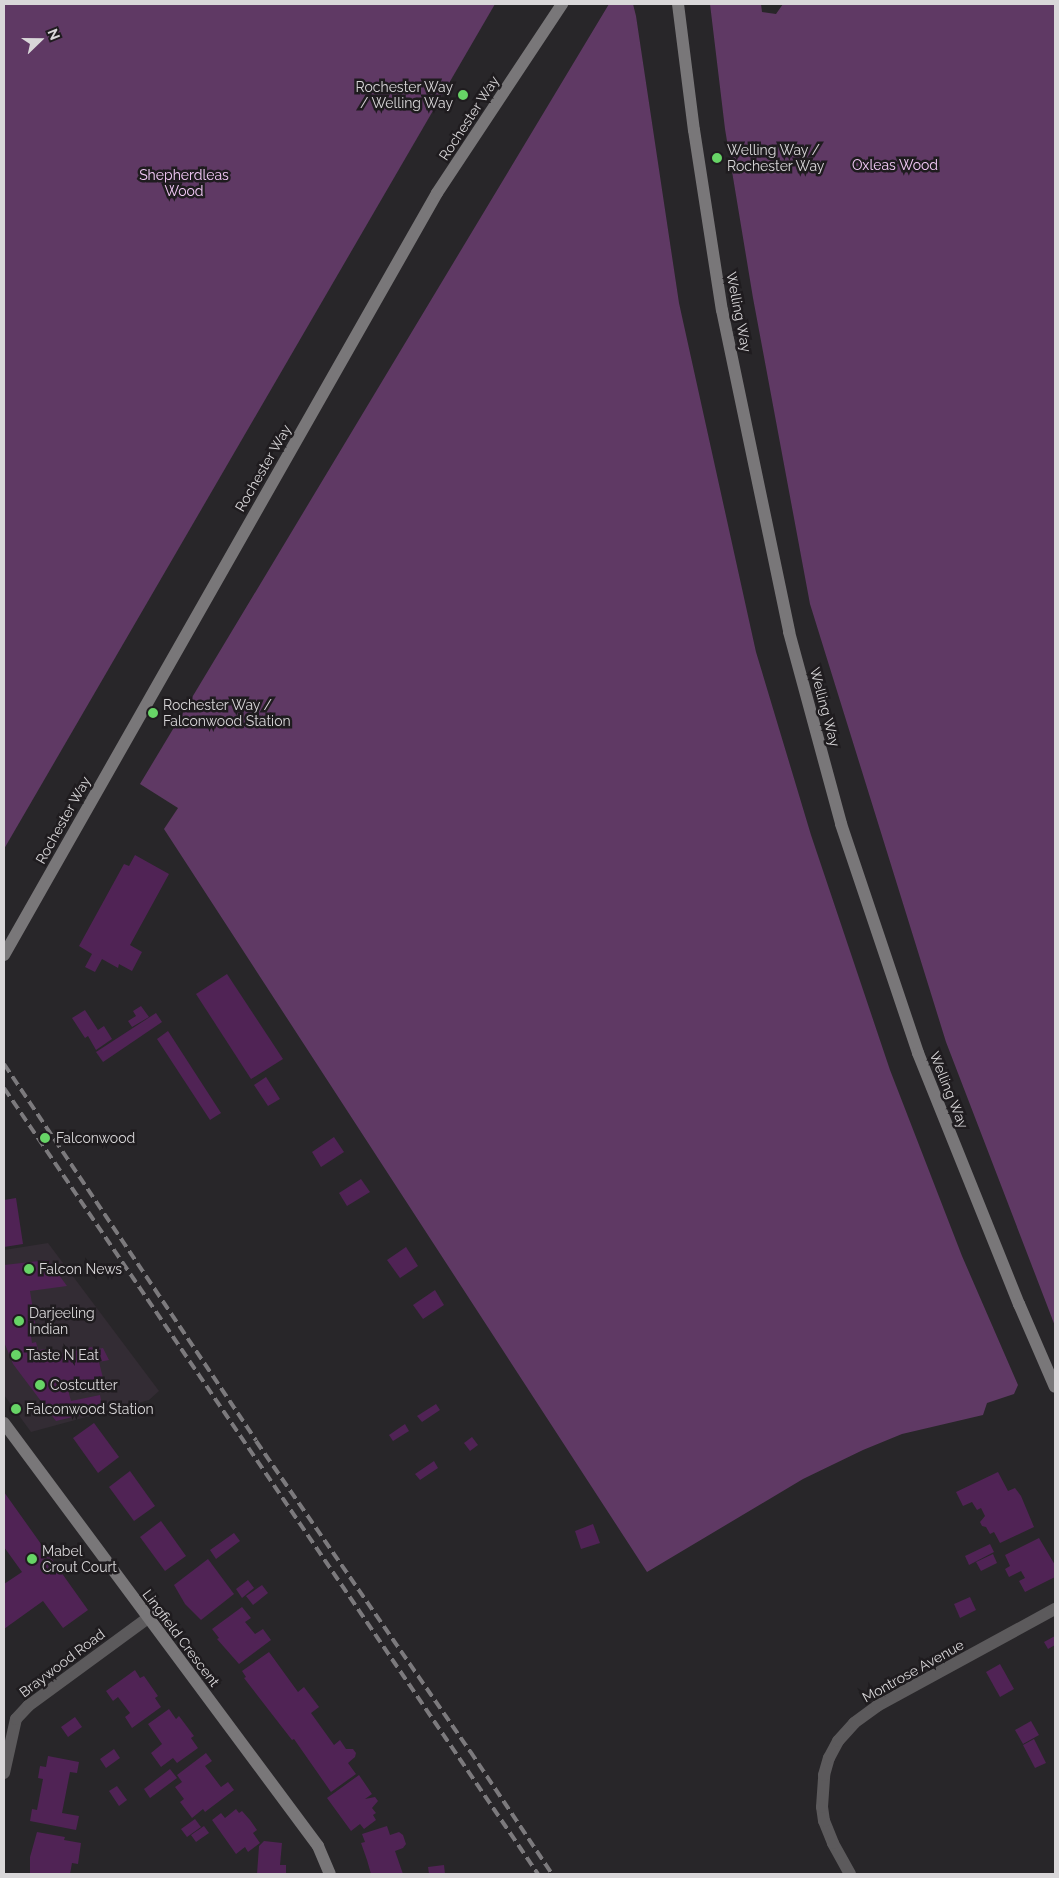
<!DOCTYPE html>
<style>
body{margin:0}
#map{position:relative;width:1059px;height:1878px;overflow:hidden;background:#282629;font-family:Raleway,sans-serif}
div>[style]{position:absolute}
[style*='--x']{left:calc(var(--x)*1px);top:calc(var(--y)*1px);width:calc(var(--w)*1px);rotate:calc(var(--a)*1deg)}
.built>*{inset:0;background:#332c34}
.green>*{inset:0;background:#5f3964}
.building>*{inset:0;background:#502355}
.street>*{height:12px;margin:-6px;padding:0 6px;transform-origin:6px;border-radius:6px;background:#5c5a5c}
.secondary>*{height:12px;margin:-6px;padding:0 6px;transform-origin:6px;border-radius:6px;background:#797779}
.rail>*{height:4px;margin-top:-2px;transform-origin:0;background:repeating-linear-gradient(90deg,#7c7a7d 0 10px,transparent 0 15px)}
.dots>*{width:14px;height:14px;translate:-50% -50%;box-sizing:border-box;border:2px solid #1f1c1f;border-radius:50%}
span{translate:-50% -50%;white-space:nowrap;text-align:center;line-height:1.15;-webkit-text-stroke:5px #1f1c1f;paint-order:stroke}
.poi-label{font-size:14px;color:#d9d7d9}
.right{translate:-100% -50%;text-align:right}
.left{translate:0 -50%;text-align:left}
.street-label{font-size:14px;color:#d9d7d9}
.park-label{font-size:14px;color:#f5cbf9}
.frame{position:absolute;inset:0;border:5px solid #d9d7d9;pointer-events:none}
.north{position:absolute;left:15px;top:15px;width:50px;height:50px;-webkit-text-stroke:4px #1f1c1f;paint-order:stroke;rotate:68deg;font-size:14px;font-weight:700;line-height:20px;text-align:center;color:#d9d7d9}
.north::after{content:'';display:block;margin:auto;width:18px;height:22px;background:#d9d7d9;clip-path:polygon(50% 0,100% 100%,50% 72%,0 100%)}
</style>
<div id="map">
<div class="built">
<i style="clip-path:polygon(48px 1243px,159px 1391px,149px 1400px,31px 1432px,4px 1395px,4px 1250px)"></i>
</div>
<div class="green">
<i style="clip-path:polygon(4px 4px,495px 4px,4px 849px)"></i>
<i style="clip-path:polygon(609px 4px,633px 4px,636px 16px,679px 303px,756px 652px,811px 835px,890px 1070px,962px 1256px,1018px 1385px,1014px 1394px,987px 1403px,983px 1415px,902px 1434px,863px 1450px,803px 1479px,647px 1572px,164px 829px,178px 808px,140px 784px)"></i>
<i style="clip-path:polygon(710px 4px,761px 4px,762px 12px,776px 14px,783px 4px,1055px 4px,1055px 1326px,946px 1042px,810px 604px,753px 298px,725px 129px)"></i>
</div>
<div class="building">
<i style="clip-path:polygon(135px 855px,169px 874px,130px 945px,142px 952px,132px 971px,119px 964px,118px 968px,102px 959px,95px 972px,85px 967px,92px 954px,79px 946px,124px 864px,129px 866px)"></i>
<i style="clip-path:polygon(227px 974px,283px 1059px,251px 1079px,196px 994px)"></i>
<i style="clip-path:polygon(141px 1006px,149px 1017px,132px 1027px,128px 1021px,136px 1016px,133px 1011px)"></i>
<i style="clip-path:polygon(85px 1010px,98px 1030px,104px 1026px,112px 1039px,96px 1050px,88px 1036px,85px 1038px,72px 1018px)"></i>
<i style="clip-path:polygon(156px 1013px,162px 1022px,103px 1062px,96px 1052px)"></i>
<i style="clip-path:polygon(168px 1031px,221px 1113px,210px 1120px,157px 1039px)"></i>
<i style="clip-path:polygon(266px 1077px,280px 1099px,268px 1106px,254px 1085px)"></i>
<i style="clip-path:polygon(334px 1137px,344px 1152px,321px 1167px,312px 1152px)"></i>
<i style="clip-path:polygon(361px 1179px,370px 1192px,347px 1206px,339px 1193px)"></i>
<i style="clip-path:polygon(16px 1198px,23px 1244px,4px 1247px,4px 1200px)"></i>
<i style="clip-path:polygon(406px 1247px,418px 1266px,400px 1278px,387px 1260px)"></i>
<i style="clip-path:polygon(48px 1260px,67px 1286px,30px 1291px,37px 1335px,31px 1336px,32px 1343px,36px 1342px,38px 1350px,45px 1349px,47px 1357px,92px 1347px,93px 1350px,103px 1348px,109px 1360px,99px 1362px,103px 1378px,67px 1386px,71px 1401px,100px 1395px,103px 1410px,56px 1421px,13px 1364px,4px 1342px,4px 1265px)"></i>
<i style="clip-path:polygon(435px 1290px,444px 1305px,423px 1319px,413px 1305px)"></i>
<i style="clip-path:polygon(436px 1404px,440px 1410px,422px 1422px,417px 1416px)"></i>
<i style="clip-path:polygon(94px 1423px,119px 1457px,98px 1473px,73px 1438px)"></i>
<i style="clip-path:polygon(405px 1424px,409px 1431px,393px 1441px,389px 1435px)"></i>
<i style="clip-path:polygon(472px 1437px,478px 1445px,470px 1451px,464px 1443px)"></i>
<i style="clip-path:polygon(434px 1461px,438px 1468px,420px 1480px,415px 1474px)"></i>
<i style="clip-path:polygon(130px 1471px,155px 1506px,134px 1521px,109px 1487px)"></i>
<i style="clip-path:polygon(998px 1472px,1008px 1491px,1015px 1488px,1021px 1496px,1034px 1527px,1000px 1543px,994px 1532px,990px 1534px,986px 1527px,982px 1526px,980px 1522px,985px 1516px,981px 1508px,977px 1510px,972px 1502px,963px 1506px,956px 1492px)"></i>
<i style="clip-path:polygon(4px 1492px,88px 1610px,63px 1628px,43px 1601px,4px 1629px,4px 1584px,22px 1572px,4px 1547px)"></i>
<i style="clip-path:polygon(161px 1521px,186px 1556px,165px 1571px,140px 1537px)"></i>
<i style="clip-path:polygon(593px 1524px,600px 1543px,581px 1549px,575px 1531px)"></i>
<i style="clip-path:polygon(234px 1533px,240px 1541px,216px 1559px,210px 1550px)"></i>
<i style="clip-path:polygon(1039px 1538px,1055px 1565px,1055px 1577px,1025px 1592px,1019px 1581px,1025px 1578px,1021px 1571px,1009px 1577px,1005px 1569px,1010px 1566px,1005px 1555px)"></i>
<i style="clip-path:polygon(990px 1544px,994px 1552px,969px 1565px,965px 1556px)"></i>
<i style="clip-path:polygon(993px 1554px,997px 1563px,981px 1571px,976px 1562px)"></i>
<i style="clip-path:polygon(208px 1559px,234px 1594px,201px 1620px,185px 1604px,174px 1585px)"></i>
<i style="clip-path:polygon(248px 1580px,254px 1588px,242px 1598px,236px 1589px)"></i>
<i style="clip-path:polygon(262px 1585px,268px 1593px,253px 1605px,246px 1596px)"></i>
<i style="clip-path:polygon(970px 1597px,976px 1610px,960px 1618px,954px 1604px)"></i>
<i style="clip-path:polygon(242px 1607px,251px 1618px,245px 1622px,255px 1634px,263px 1629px,271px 1640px,239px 1664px,217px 1639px,219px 1638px,212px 1629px)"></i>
<i style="clip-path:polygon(1055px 1636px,1055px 1645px,1048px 1649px,1044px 1642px)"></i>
<i style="clip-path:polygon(269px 1652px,298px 1692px,304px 1687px,319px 1707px,311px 1713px,334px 1745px,340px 1740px,346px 1749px,353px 1749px,356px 1753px,355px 1757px,348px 1763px,356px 1774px,331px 1792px,294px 1739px,292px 1740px,244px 1678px,246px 1677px,242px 1671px)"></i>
<i style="clip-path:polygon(1000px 1664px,1014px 1689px,1000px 1697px,986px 1672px)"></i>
<i style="clip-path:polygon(135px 1670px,140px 1678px,144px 1676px,158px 1696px,155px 1698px,161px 1707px,132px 1728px,125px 1717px,130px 1713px,118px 1697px,113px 1701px,106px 1691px)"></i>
<i style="clip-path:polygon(169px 1709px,176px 1719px,179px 1716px,194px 1736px,191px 1738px,198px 1748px,177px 1763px,173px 1758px,161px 1767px,151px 1753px,162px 1744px,148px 1724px)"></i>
<i style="clip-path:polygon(75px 1717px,82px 1727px,68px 1737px,61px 1727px)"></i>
<i style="clip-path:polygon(1031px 1721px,1039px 1735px,1023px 1744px,1015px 1730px)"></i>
<i style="clip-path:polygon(1034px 1739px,1046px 1763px,1035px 1768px,1023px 1745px)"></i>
<i style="clip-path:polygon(114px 1749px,120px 1758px,106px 1768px,100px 1759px)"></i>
<i style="clip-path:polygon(206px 1753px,212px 1761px,205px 1766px,221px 1787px,228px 1782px,234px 1790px,205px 1812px,203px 1809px,192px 1818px,180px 1802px,184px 1799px,175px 1787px,182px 1782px,177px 1775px)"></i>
<i style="clip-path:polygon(48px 1756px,79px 1762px,77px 1773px,70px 1772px,62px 1813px,79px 1816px,76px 1830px,30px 1821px,32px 1809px,37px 1810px,43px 1779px,38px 1778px,40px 1766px,46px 1767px)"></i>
<i style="clip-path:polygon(170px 1769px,177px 1778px,150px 1798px,144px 1789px)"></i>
<i style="clip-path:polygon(359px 1775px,372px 1794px,365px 1799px,375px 1797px,378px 1801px,372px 1808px,376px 1813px,373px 1815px,376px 1820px,364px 1829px,360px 1824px,351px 1831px,327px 1798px)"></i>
<i style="clip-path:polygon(117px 1786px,127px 1800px,119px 1806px,109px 1791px)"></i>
<i style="clip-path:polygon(236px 1809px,239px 1813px,242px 1811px,250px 1820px,257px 1830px,253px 1833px,260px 1843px,248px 1852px,245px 1847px,236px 1854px,212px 1820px,221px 1813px,225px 1818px)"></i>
<i style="clip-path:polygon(195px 1819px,201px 1827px,187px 1837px,181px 1829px)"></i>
<i style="clip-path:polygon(204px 1826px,209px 1833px,196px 1842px,191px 1835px)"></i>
<i style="clip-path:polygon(387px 1826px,390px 1835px,399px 1832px,403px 1835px,406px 1844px,403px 1848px,395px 1851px,403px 1874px,371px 1874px,367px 1860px,361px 1843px,365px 1842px,362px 1834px)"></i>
<i style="clip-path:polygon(37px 1832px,65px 1837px,64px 1840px,81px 1843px,78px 1864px,72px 1863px,70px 1874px,30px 1874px,30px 1857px)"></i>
<i style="clip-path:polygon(264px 1841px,282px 1843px,280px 1865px,286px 1865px,286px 1874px,257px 1874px,259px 1846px)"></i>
<i style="clip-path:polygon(444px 1865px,445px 1874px,429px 1874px,428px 1867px)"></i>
</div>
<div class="street">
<i style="--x:4;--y:1773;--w:55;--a:-77.5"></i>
<i style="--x:16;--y:1719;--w:18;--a:-47"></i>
<i style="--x:28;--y:1706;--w:149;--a:-36.3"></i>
<i style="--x:850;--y:1874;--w:35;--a:-119"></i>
<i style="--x:833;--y:1843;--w:24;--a:-112"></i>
<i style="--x:824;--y:1821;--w:14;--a:-98"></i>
<i style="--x:822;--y:1807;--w:32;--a:-86"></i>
<i style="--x:824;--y:1775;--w:18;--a:-74"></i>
<i style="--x:829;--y:1758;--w:19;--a:-62"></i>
<i style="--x:838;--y:1741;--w:24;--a:-48"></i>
<i style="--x:854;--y:1723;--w:29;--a:-36"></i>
<i style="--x:877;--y:1706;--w:203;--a:-28.6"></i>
</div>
<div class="secondary">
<i style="--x:678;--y:4;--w:127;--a:82.8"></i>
<i style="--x:694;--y:130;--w:182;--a:81.2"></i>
<i style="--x:722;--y:310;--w:329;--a:78.2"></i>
<i style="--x:789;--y:632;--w:199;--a:74.8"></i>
<i style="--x:841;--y:824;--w:242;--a:71.4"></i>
<i style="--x:918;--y:1053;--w:271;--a:68.1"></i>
<i style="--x:1019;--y:1304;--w:90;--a:66.6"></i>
<i style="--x:4;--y:955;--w:876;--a:-60.39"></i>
<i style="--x:437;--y:193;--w:227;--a:-56.5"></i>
<i style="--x:4;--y:1423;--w:527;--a:53.41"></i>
<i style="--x:318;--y:1846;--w:30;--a:67"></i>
</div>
<div class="rail">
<i style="--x:4;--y:1064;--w:453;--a:56.2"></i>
<i style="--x:256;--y:1441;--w:377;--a:55.4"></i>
<i style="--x:470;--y:1751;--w:148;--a:56.3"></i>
<i style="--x:4;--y:1088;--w:950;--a:55.81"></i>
</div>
<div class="dots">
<i style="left:463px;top:95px;background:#67d466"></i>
<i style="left:717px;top:158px;background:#67d466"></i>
<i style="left:153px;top:713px;background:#67d466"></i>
<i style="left:45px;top:1138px;background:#67d466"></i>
<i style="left:29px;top:1269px;background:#67d466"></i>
<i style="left:19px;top:1321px;background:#67d466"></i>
<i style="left:16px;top:1355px;background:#67d466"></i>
<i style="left:40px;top:1385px;background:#67d466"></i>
<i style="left:16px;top:1409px;background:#67d466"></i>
<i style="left:32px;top:1559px;background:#67d466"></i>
</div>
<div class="poi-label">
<span class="right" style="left:453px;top:95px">Rochester Way<br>/ Welling Way</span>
<span class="left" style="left:727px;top:158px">Welling Way /<br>Rochester Way</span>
<span class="left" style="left:163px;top:713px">Rochester Way /<br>Falconwood Station</span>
<span class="left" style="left:56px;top:1138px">Falconwood</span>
<span class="left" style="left:39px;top:1269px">Falcon News</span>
<span class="left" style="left:29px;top:1321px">Darjeeling<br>Indian</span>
<span class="left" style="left:26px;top:1355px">Taste N Eat</span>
<span class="left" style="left:50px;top:1385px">Costcutter</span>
<span class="left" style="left:26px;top:1409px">Falconwood Station</span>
<span class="left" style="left:42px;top:1559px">Mabel<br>Crout Court</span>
</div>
<div class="street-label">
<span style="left:469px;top:118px;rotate:-57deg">Rochester Way</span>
<span style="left:739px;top:312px;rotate:79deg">Welling Way</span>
<span style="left:263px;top:468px;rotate:-60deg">Rochester Way</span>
<span style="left:825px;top:707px;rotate:75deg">Welling Way</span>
<span style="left:63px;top:820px;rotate:-61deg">Rochester Way</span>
<span style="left:949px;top:1090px;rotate:68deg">Welling Way</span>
<span style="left:181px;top:1638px;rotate:53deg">Lingfield Crescent</span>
<span style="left:62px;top:1663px;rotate:-37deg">Braywood Road</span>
<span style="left:913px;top:1671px;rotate:-29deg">Montrose Avenue</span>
</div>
<div class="park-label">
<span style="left:895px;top:165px">Oxleas Wood</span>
<span style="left:184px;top:183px">Shepherdleas<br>Wood</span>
</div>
<div class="frame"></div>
<div class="north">N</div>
</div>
